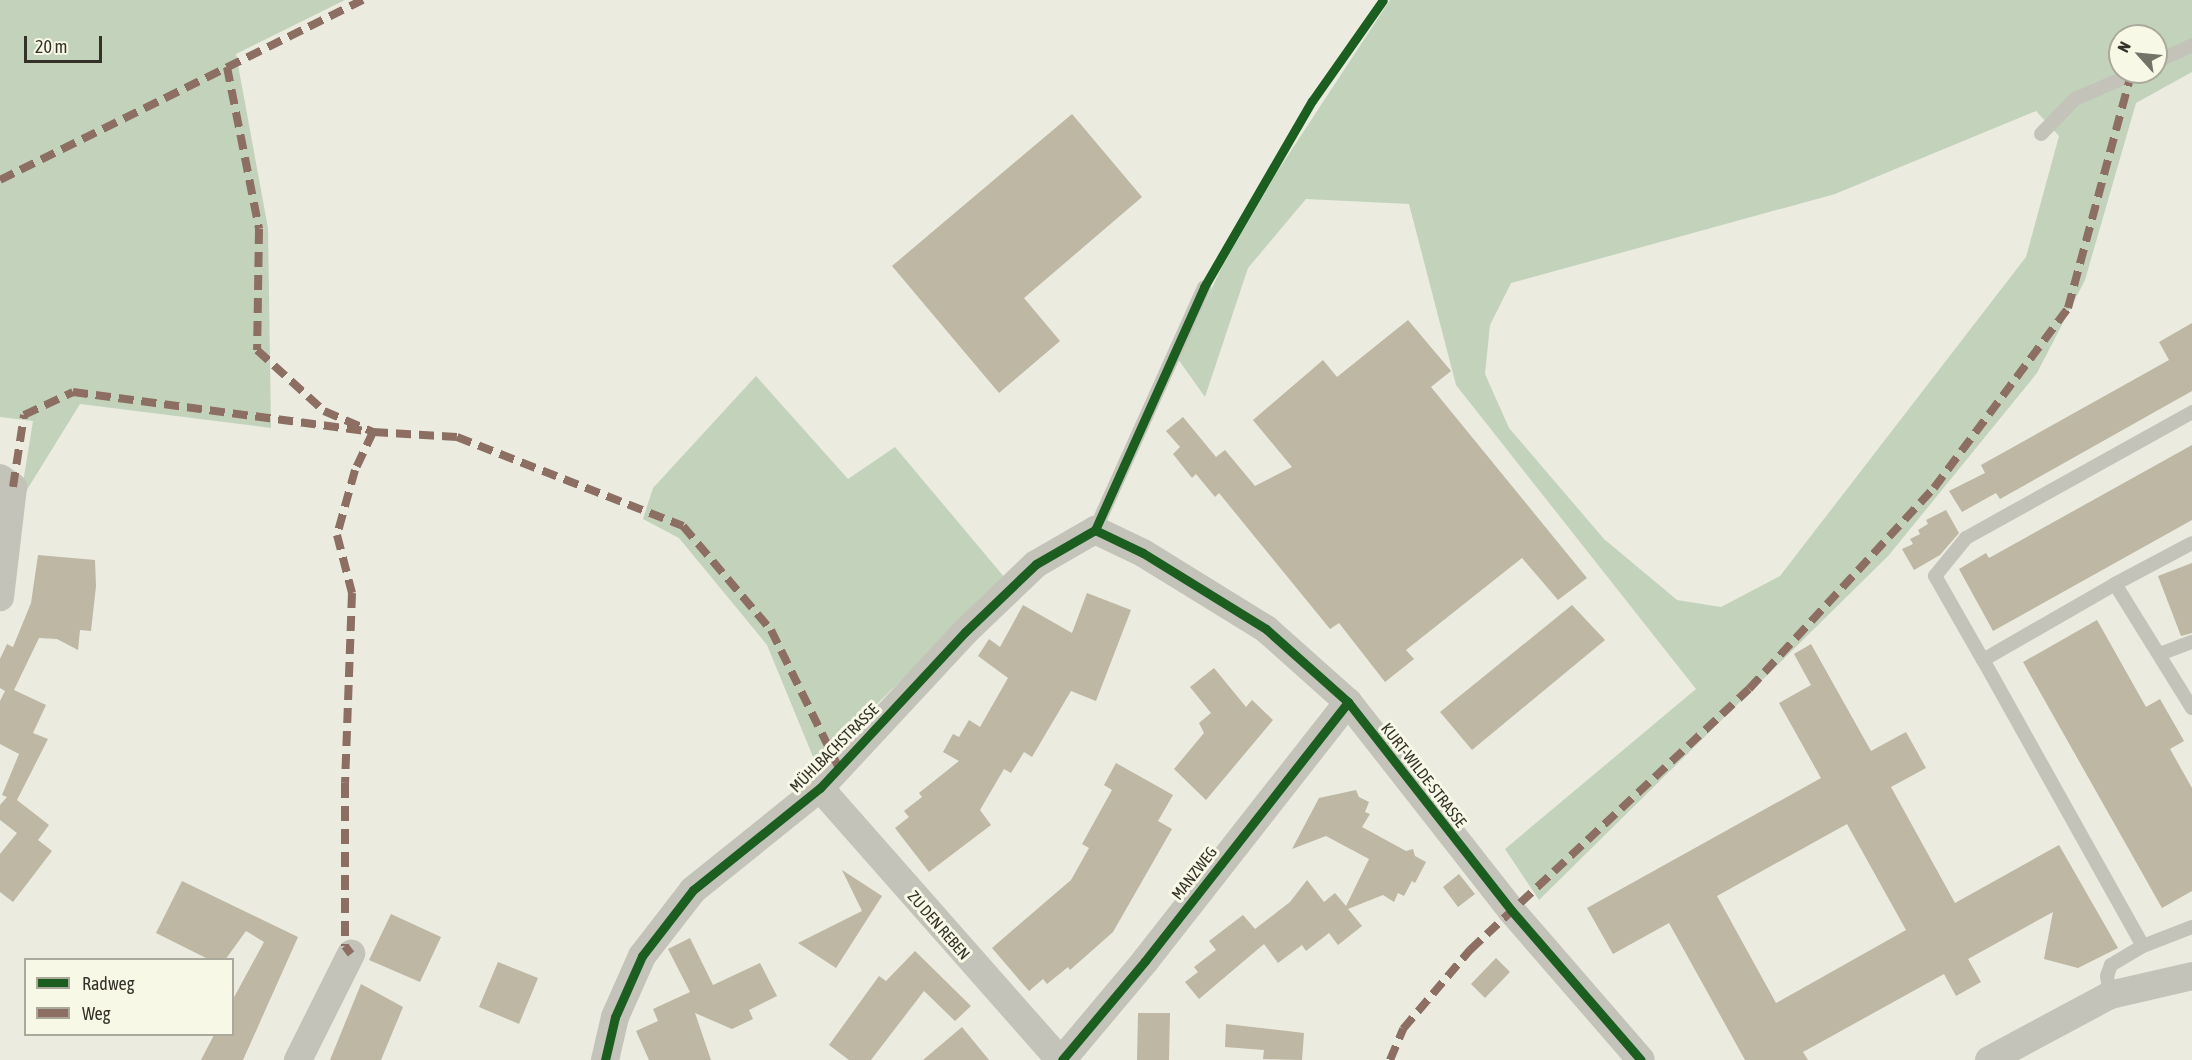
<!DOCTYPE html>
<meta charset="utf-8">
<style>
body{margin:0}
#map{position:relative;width:2192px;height:1060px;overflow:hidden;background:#ebebe0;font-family:"Asap Condensed",sans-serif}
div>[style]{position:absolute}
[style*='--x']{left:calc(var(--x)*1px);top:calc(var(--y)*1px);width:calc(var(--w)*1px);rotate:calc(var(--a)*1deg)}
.green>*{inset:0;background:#c3d2bb}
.building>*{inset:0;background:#bdb7a3}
.lane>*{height:14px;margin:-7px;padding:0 7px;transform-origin:7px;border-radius:7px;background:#c4c3b9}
.street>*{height:28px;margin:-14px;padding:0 14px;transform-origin:14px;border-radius:14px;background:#c4c3b9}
.quiet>*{height:8px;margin-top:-4px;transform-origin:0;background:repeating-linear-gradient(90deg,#8d6e63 0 15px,transparent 0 23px)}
.cycleway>*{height:9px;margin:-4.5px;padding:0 4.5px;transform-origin:4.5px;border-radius:4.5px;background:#1b5e20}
span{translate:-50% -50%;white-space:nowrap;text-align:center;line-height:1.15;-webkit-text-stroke:6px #f8f8e7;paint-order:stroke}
.street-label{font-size:16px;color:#343228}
.legend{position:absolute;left:24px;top:958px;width:210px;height:78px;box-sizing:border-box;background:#f8f8e7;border:2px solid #aaa99b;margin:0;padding:8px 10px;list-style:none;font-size:18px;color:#343228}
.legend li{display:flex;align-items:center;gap:12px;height:30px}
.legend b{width:30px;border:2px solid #aaa99b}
.north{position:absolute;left:2108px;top:24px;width:60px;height:60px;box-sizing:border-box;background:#f8f8e7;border:2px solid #aaa99b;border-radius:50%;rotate:297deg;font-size:16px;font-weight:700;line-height:24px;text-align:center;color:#343228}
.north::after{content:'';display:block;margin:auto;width:21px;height:27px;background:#747368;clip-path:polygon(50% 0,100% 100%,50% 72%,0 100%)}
.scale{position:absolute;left:24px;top:36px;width:78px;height:27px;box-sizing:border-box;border:3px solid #343228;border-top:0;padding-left:8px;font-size:18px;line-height:21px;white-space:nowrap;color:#343228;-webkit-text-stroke:4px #f8f8e7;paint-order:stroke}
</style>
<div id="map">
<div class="green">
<i style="clip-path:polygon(0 0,345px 0,236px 54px,268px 228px,271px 428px,80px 404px,20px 501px,33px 421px,0 417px)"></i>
<i style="clip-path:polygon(evenodd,1390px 0,2192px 0,2192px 72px,2136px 103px,2085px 280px,2037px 373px,1889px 555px,1539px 900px,1505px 849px,1696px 689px,1456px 385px,1409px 204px,1306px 199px,1248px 268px,1205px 397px,1178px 359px,1222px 267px,1277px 172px,1390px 0,2120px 36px,2156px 36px,2156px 72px,2120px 72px,2120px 36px,1390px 0,2036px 111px,2059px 136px,2026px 257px,1780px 576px,1721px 607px,1677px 600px,1604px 539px,1509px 428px,1485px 374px,1490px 325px,1511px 283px,1835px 194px,2036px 111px)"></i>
<i style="clip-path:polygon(756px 376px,848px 479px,895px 447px,1005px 578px,816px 764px,767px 645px,679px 538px,643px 519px,653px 488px)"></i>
</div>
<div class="building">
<i style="clip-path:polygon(1072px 114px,1142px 197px,1024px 298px,1060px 341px,999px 393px,892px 266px)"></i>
<i style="clip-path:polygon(1408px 320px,1451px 371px,1431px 387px,1587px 578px,1558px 600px,1522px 558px,1406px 650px,1414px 659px,1385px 682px,1339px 623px,1330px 629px,1219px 493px,1215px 497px,1196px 474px,1192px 478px,1173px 454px,1180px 447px,1166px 431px,1183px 417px,1216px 457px,1225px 450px,1255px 486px,1292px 467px,1253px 420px,1323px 360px,1337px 377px)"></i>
<i style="clip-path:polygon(2192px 323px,2192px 391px,2000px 499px,1996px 493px,1962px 512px,1949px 491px,1985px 473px,1981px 465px,2169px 360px,2159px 342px)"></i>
<i style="clip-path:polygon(2192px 445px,2192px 520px,1993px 631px,1959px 569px,1986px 553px,1989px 558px)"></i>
<i style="clip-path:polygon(1946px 510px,1959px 533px,1940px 555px,1914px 570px,1902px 549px,1913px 544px,1910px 539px,1920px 534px,1918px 530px,1928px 524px,1926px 520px)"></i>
<i style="clip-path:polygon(38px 555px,95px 560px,96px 586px,91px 631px,80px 630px,78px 650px,57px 639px,39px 638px,14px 690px,46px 705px,33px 733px,48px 739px,17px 800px,49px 825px,38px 840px,52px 851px,13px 902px,0 892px,0 854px,17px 833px,0 820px,0 805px,7px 797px,2px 795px,19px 754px,0 744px,0 701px,5px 691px,0 688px,0 659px,7px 644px,13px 647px,31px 603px)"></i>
<i style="clip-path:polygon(2192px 563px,2192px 633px,2181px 636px,2158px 576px)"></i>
<i style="clip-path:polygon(1087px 593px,1131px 610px,1096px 701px,1071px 691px,1032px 757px,1024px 752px,1011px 773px,1004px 769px,980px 810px,991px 825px,929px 872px,895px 828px,909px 817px,904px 811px,922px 797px,919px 793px,959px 761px,943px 752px,953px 734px,959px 737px,969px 720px,980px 727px,1008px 678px,978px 656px,989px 639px,1000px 647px,1023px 605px,1072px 633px)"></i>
<i style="clip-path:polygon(1572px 605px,1605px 640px,1472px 750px,1440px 712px)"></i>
<i style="clip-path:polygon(2097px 620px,2146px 707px,2160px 699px,2184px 741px,2170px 749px,2192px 788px,2192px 891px,2162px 908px,2023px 662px)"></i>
<i style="clip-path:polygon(evenodd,1811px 644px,1871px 751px,1906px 732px,1926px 768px,1891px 787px,1955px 903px,2059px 845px,2118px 948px,2078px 968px,2044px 959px,2053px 912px,1968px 959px,1981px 982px,1956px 996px,1944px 974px,1803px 1052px,1808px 1060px,1745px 1060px,1669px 923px,1613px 954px,1587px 908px,1821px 778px,1779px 703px,1811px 685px,1794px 654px,1811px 644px,1847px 824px,1906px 930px,1776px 1003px,1717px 896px,1847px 824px)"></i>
<i style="clip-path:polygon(1214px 668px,1246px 707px,1252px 700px,1273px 720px,1206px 800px,1174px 769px,1204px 733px,1199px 723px,1211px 713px,1190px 687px)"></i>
<i style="clip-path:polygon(1116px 763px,1173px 795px,1158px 821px,1172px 829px,1113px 932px,1070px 970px,1068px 967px,1047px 984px,1043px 979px,1029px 991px,992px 948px,1071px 880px,1089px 848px,1082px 844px,1112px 790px,1104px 785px)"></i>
<i style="clip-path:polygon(1356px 790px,1359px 797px,1369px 802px,1365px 812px,1370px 814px,1362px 827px,1406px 851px,1413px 849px,1415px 856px,1426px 862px,1415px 883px,1412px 881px,1404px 896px,1398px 893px,1394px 902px,1383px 895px,1348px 909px,1362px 926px,1338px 945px,1329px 933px,1306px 951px,1302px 945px,1278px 963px,1264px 944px,1199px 999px,1185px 982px,1198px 972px,1194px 967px,1216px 950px,1209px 941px,1243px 915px,1255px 929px,1290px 902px,1307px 880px,1324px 902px,1335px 893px,1346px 906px,1369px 859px,1326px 836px,1292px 849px,1319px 798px)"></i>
<i style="clip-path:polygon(842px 870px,882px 896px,836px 968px,798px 943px,862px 911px)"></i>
<i style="clip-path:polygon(1459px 874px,1475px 894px,1458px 907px,1443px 887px)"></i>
<i style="clip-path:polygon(182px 881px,298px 937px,243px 1060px,201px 1060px,214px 1035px,232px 1035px,232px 1001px,264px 942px,246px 931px,225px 960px,210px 960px,156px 933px)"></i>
<i style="clip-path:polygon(391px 914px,441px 937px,420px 982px,369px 960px)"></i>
<i style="clip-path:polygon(690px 938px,713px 985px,760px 963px,777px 996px,749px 1010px,753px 1019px,732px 1029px,695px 1013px,711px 1060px,649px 1060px,636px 1031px,658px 1021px,653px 1009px,690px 992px,668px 949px)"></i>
<i style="clip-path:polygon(915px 951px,971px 1006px,955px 1021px,924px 991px,871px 1060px,849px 1060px,829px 1045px,879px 976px,886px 981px)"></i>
<i style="clip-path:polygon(1496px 958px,1510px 972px,1485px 998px,1471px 984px)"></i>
<i style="clip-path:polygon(498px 962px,538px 978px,519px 1024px,479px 1007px)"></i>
<i style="clip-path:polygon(361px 984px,403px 1007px,381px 1060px,330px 1060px)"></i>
<i style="clip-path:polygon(1138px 1013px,1170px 1013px,1169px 1060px,1137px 1060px)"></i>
<i style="clip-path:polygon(1226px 1024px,1304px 1033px,1302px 1060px,1263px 1059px,1264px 1050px,1225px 1047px)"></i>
<i style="clip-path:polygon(962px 1027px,989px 1060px,923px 1060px)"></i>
</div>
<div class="lane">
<i style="--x:2156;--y:62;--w:40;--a:-25"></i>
<i style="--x:2041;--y:134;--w:49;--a:-45.8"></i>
<i style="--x:2075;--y:99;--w:68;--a:-23.5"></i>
<i style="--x:1095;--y:530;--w:266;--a:-65.8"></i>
<i style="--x:2115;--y:584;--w:87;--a:-28"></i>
<i style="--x:2160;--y:654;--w:34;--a:-21"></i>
<i style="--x:1983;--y:660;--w:97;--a:-119.7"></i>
<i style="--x:1935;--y:576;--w:49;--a:-50.8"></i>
<i style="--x:1966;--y:538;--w:259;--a:-29.1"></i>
<i style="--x:2143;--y:946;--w:328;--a:-119.2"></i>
<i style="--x:1983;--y:660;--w:152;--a:-29.9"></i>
<i style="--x:2115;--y:584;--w:146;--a:58.2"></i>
<i style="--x:2110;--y:995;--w:19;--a:-99"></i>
<i style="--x:2107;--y:976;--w:12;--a:-70"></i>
<i style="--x:2111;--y:965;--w:37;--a:-31"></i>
<i style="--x:2143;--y:946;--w:53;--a:-21.2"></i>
</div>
<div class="street">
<i style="--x:0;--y:478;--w:16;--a:35"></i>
<i style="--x:13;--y:487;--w:111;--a:96.7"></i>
<i style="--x:820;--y:788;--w:363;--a:48.6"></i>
<i style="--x:298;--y:1060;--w:119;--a:-63.4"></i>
<i style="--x:605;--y:1060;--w:44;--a:-76.9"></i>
<i style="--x:615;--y:1017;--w:67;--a:-66.1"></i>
<i style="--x:642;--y:956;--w:83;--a:-52.3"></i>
<i style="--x:693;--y:890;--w:163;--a:-38.8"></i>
<i style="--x:820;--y:788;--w:213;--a:-47.1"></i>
<i style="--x:965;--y:632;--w:98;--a:-43.8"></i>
<i style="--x:1036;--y:564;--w:68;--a:-30"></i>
<i style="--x:1095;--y:530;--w:53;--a:25.6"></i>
<i style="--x:1143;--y:553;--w:145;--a:31.7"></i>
<i style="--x:1266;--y:629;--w:110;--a:41.7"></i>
<i style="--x:1348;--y:702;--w:264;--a:51.9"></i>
<i style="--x:1511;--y:910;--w:198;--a:49.1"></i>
<i style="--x:1062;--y:1060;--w:129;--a:-50"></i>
<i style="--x:1145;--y:961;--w:329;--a:-51.9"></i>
<i style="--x:1989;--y:1060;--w:137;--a:-28.2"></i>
<i style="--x:2110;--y:995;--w:84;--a:-13"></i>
</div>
<div class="quiet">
<i style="--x:227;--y:67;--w:165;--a:78.8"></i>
<i style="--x:259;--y:229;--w:121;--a:90.9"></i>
<i style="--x:257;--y:350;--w:91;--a:42.3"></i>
<i style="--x:324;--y:411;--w:53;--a:23.2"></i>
<i style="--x:373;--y:432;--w:42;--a:115.3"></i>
<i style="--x:355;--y:470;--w:67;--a:105.5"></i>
<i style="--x:337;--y:535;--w:60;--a:75.5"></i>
<i style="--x:352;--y:593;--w:190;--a:92.1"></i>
<i style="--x:345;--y:783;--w:163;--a:90"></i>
<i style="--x:345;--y:946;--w:10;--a:53"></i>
<i style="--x:0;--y:180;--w:405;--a:-26.4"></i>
<i style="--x:13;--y:487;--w:73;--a:-81.3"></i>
<i style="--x:24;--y:415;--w:54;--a:-25.1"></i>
<i style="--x:73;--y:392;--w:303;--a:7.6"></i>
<i style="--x:373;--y:432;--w:84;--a:3.4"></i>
<i style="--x:457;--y:437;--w:243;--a:21.5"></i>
<i style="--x:683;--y:526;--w:136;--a:49.8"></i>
<i style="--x:771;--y:630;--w:154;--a:63.8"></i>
<i style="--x:1390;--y:1060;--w:34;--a:-67"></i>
<i style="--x:1403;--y:1029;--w:104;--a:-49.7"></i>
<i style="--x:1470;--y:950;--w:382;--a:-43.1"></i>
<i style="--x:1749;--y:689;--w:273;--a:-47.4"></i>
<i style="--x:1934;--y:488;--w:224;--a:-53.3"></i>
<i style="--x:2068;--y:308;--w:241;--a:-74.9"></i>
</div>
<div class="cycleway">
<i style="--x:1095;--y:530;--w:53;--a:25.6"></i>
<i style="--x:1143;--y:553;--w:145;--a:31.7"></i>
<i style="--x:1266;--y:629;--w:110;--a:41.7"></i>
<i style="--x:1348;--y:702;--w:264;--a:51.9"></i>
<i style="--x:1511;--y:910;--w:198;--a:49.1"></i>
<i style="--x:1095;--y:530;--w:266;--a:-65.8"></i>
<i style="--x:1204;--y:287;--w:215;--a:-59.9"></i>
<i style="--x:1312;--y:101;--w:123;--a:-54.9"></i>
<i style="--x:605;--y:1060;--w:44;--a:-76.9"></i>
<i style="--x:615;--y:1017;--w:67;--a:-66.1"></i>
<i style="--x:642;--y:956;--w:83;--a:-52.3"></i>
<i style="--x:693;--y:890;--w:163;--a:-38.8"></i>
<i style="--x:820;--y:788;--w:213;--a:-47.1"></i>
<i style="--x:965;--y:632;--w:98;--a:-43.8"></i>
<i style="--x:1036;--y:564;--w:68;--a:-30"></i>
<i style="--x:1062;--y:1060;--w:129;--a:-50"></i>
<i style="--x:1145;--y:961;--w:329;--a:-51.9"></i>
</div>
<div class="street-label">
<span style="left:834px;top:748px;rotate:-45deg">MÜHLBACHSTRASSE</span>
<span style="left:1424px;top:775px;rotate:52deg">KURT-WILDE-STRASSE</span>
<span style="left:1194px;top:873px;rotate:-52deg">MANZWEG</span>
<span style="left:939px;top:925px;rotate:49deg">ZU DEN REBEN</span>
</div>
<ul class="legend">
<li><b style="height:8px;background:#1b5e20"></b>Radweg</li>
<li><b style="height:8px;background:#8d6e63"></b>Weg</li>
</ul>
<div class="north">N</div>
<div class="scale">20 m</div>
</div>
